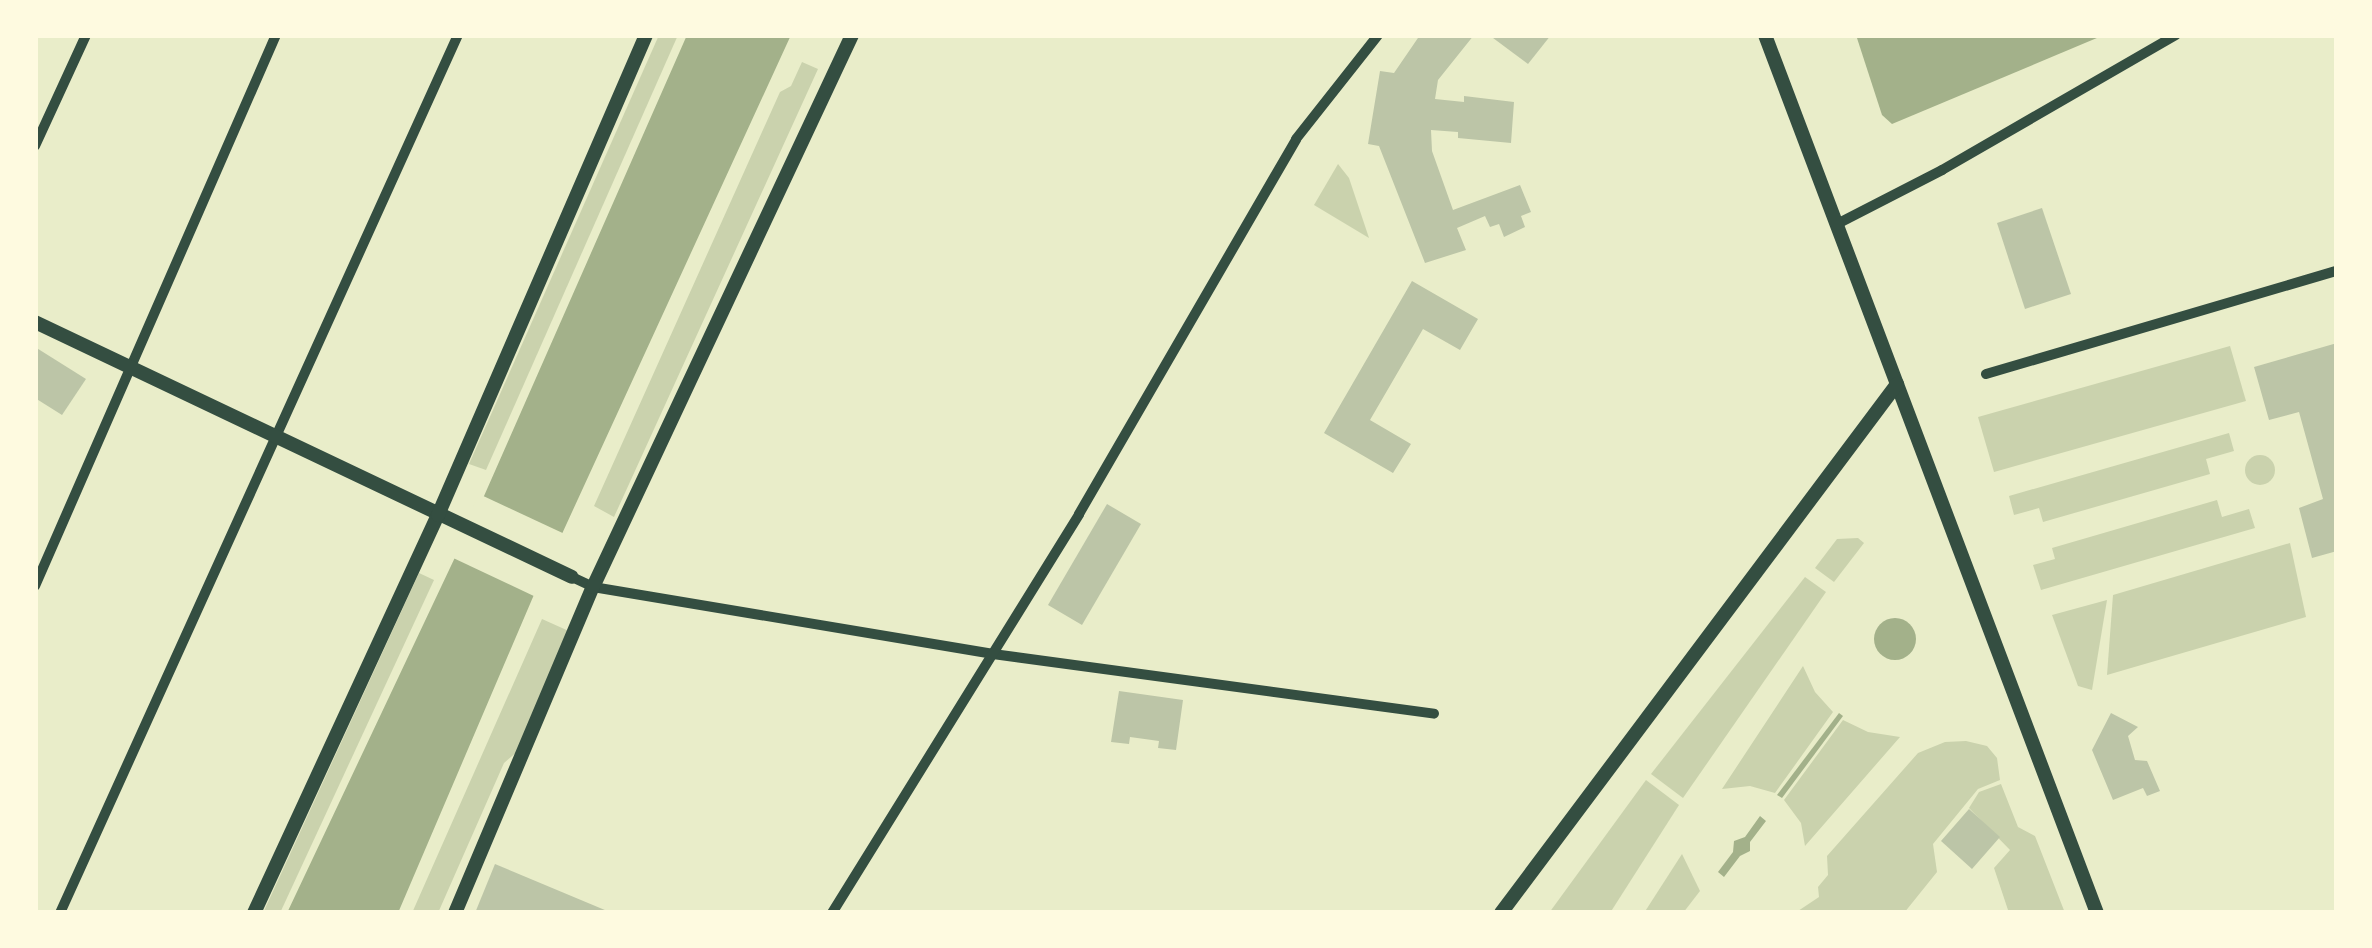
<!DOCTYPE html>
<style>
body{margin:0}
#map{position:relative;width:2372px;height:948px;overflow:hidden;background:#e9edc9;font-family:"Noto Sans",sans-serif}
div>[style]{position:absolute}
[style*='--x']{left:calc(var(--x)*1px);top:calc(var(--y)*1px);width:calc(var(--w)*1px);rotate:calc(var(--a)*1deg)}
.green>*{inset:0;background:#cad2ad}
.round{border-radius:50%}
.water>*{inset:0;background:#a3b18a}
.pier>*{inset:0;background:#e9edc9}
.building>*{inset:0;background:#bcc5a7}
.minor>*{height:10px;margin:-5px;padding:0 5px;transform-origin:5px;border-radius:5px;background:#344e41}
.secondary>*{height:14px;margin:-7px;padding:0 7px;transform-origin:7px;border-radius:7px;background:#344e41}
span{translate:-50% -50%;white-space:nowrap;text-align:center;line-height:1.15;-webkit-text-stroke:10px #fefae0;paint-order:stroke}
.frame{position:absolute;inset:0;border:38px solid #fefae0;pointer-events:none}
</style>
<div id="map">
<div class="green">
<i style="clip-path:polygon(659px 35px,678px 35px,486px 470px,469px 464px)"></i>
<i style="clip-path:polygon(802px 62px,818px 69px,614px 517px,594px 506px,780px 92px,791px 86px)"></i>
<i style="clip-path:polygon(1338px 164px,1349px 178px,1369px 238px,1314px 205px)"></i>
<i style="clip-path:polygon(2230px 346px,2246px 401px,1994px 472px,1978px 417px)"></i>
<i style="clip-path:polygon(2229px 433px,2234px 451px,2206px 459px,2210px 474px,2043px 522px,2039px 508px,2014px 515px,2009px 496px)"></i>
<i class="round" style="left:2245px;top:455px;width:30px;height:30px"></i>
<i style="clip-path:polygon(2217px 500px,2222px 517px,2249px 509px,2255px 528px,2041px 590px,2033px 565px,2055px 559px,2052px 548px)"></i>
<i style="clip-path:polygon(1858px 538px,1864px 543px,1834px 582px,1815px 568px,1837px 539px)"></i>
<i style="clip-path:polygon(2290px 543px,2306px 617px,2107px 675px,2113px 595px)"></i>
<i style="clip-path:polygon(419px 573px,434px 580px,280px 913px,263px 913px)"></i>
<i style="clip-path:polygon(1805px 577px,1826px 592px,1683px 798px,1651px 774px)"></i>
<i style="clip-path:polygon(2107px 600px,2092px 690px,2078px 686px,2052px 615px)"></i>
<i style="clip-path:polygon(542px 619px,571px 632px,518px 751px,504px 763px,438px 913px,412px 913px)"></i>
<i style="clip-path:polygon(1803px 666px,1815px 692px,1833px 712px,1775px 793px,1750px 786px,1722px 789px)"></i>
<i style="clip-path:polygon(1843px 720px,1868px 732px,1900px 737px,1805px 846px,1801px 823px,1784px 800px)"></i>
<i style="clip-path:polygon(1966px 741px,1987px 746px,1997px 758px,2000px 780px,1978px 789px,1933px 844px,1937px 872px,1904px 913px,1795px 913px,1819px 897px,1818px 887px,1828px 875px,1827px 856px,1918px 753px,1945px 742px)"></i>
<i style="clip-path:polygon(1646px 780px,1679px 805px,1610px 913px,1549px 913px)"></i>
<i style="clip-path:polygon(2001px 784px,2018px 827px,2035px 836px,2065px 913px,2009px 913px,1994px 868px,2010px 850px,1969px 808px,1979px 792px)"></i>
<i style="clip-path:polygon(1682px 854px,1700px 891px,1683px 913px,1644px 913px)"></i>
</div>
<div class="water">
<i style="clip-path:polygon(687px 35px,791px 35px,533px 597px,398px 913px,287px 913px,484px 496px)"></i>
<i style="clip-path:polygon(1856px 35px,2104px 35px,1892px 124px,1882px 115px)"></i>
<i class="round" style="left:1874px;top:618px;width:42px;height:42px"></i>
<i style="clip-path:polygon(1839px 713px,1843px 716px,1782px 798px,1777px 795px)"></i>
<i style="clip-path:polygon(1760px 816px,1766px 821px,1750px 842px,1750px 851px,1740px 856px,1724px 877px,1718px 872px,1733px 852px,1734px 841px,1745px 837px)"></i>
</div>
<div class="pier">
<i style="clip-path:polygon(479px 494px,569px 536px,538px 598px,449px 556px)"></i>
</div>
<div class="building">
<i style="clip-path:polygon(1420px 35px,1474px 35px,1438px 80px,1435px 99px,1464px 102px,1464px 96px,1514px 102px,1511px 143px,1458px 138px,1458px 132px,1431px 130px,1432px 151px,1453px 210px,1520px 185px,1531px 212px,1521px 216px,1525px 227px,1504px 237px,1499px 224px,1490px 227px,1485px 216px,1457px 228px,1466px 250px,1425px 263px,1379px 146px,1368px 144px,1380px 71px,1394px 73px)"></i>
<i style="clip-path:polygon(1489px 35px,1551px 35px,1528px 64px)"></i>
<i style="clip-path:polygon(2042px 208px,2071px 294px,2025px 309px,1997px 223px)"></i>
<i style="clip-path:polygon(1412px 281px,1478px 319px,1460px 350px,1423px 329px,1370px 420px,1411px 444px,1393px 473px,1324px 433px)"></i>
<i style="clip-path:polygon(2337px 343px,2337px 551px,2312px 558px,2299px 508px,2323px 499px,2299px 412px,2269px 420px,2254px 367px)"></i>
<i style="clip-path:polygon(35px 347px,86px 379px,62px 415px,35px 398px)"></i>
<i style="clip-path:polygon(1107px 504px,1141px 524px,1082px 625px,1048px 605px)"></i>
<i style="clip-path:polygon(1119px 691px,1183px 700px,1176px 750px,1158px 748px,1159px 741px,1130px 737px,1129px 744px,1111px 742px)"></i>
<i style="clip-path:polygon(2111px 713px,2138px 727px,2128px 736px,2135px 760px,2147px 761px,2160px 791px,2147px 796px,2143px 788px,2113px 800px,2092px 750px)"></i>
<i style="clip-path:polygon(1969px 809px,2000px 837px,1972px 869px,1941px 841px)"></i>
<i style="clip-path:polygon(495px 864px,612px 913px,475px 913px)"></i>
</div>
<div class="minor">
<i style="--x:35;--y:146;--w:122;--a:-65.3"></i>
<i style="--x:1839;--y:223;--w:116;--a:-27.2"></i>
<i style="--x:1942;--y:170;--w:270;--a:-30"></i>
<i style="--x:1986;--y:374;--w:366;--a:-16.4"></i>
<i style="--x:572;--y:577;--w:23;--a:25"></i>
<i style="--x:593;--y:587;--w:406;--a:9.5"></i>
<i style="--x:993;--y:654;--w:445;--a:7.7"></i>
<i style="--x:35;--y:586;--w:601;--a:-66.38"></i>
<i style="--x:60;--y:913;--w:964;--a:-65.62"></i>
<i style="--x:832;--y:913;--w:469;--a:-58.2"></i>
<i style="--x:1079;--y:514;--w:433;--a:-59.9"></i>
<i style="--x:1296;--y:139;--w:132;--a:-51.7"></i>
</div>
<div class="secondary">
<i style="--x:1765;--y:35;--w:939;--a:69.29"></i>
<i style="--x:35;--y:322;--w:594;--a:25.4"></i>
<i style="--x:254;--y:913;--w:438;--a:-65.2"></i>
<i style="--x:438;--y:515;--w:523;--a:-66.57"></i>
<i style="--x:455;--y:913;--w:354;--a:-67.1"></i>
<i style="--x:593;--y:587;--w:610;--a:-64.86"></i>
<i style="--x:1501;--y:913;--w:661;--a:-53.18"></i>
</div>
<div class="frame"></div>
</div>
